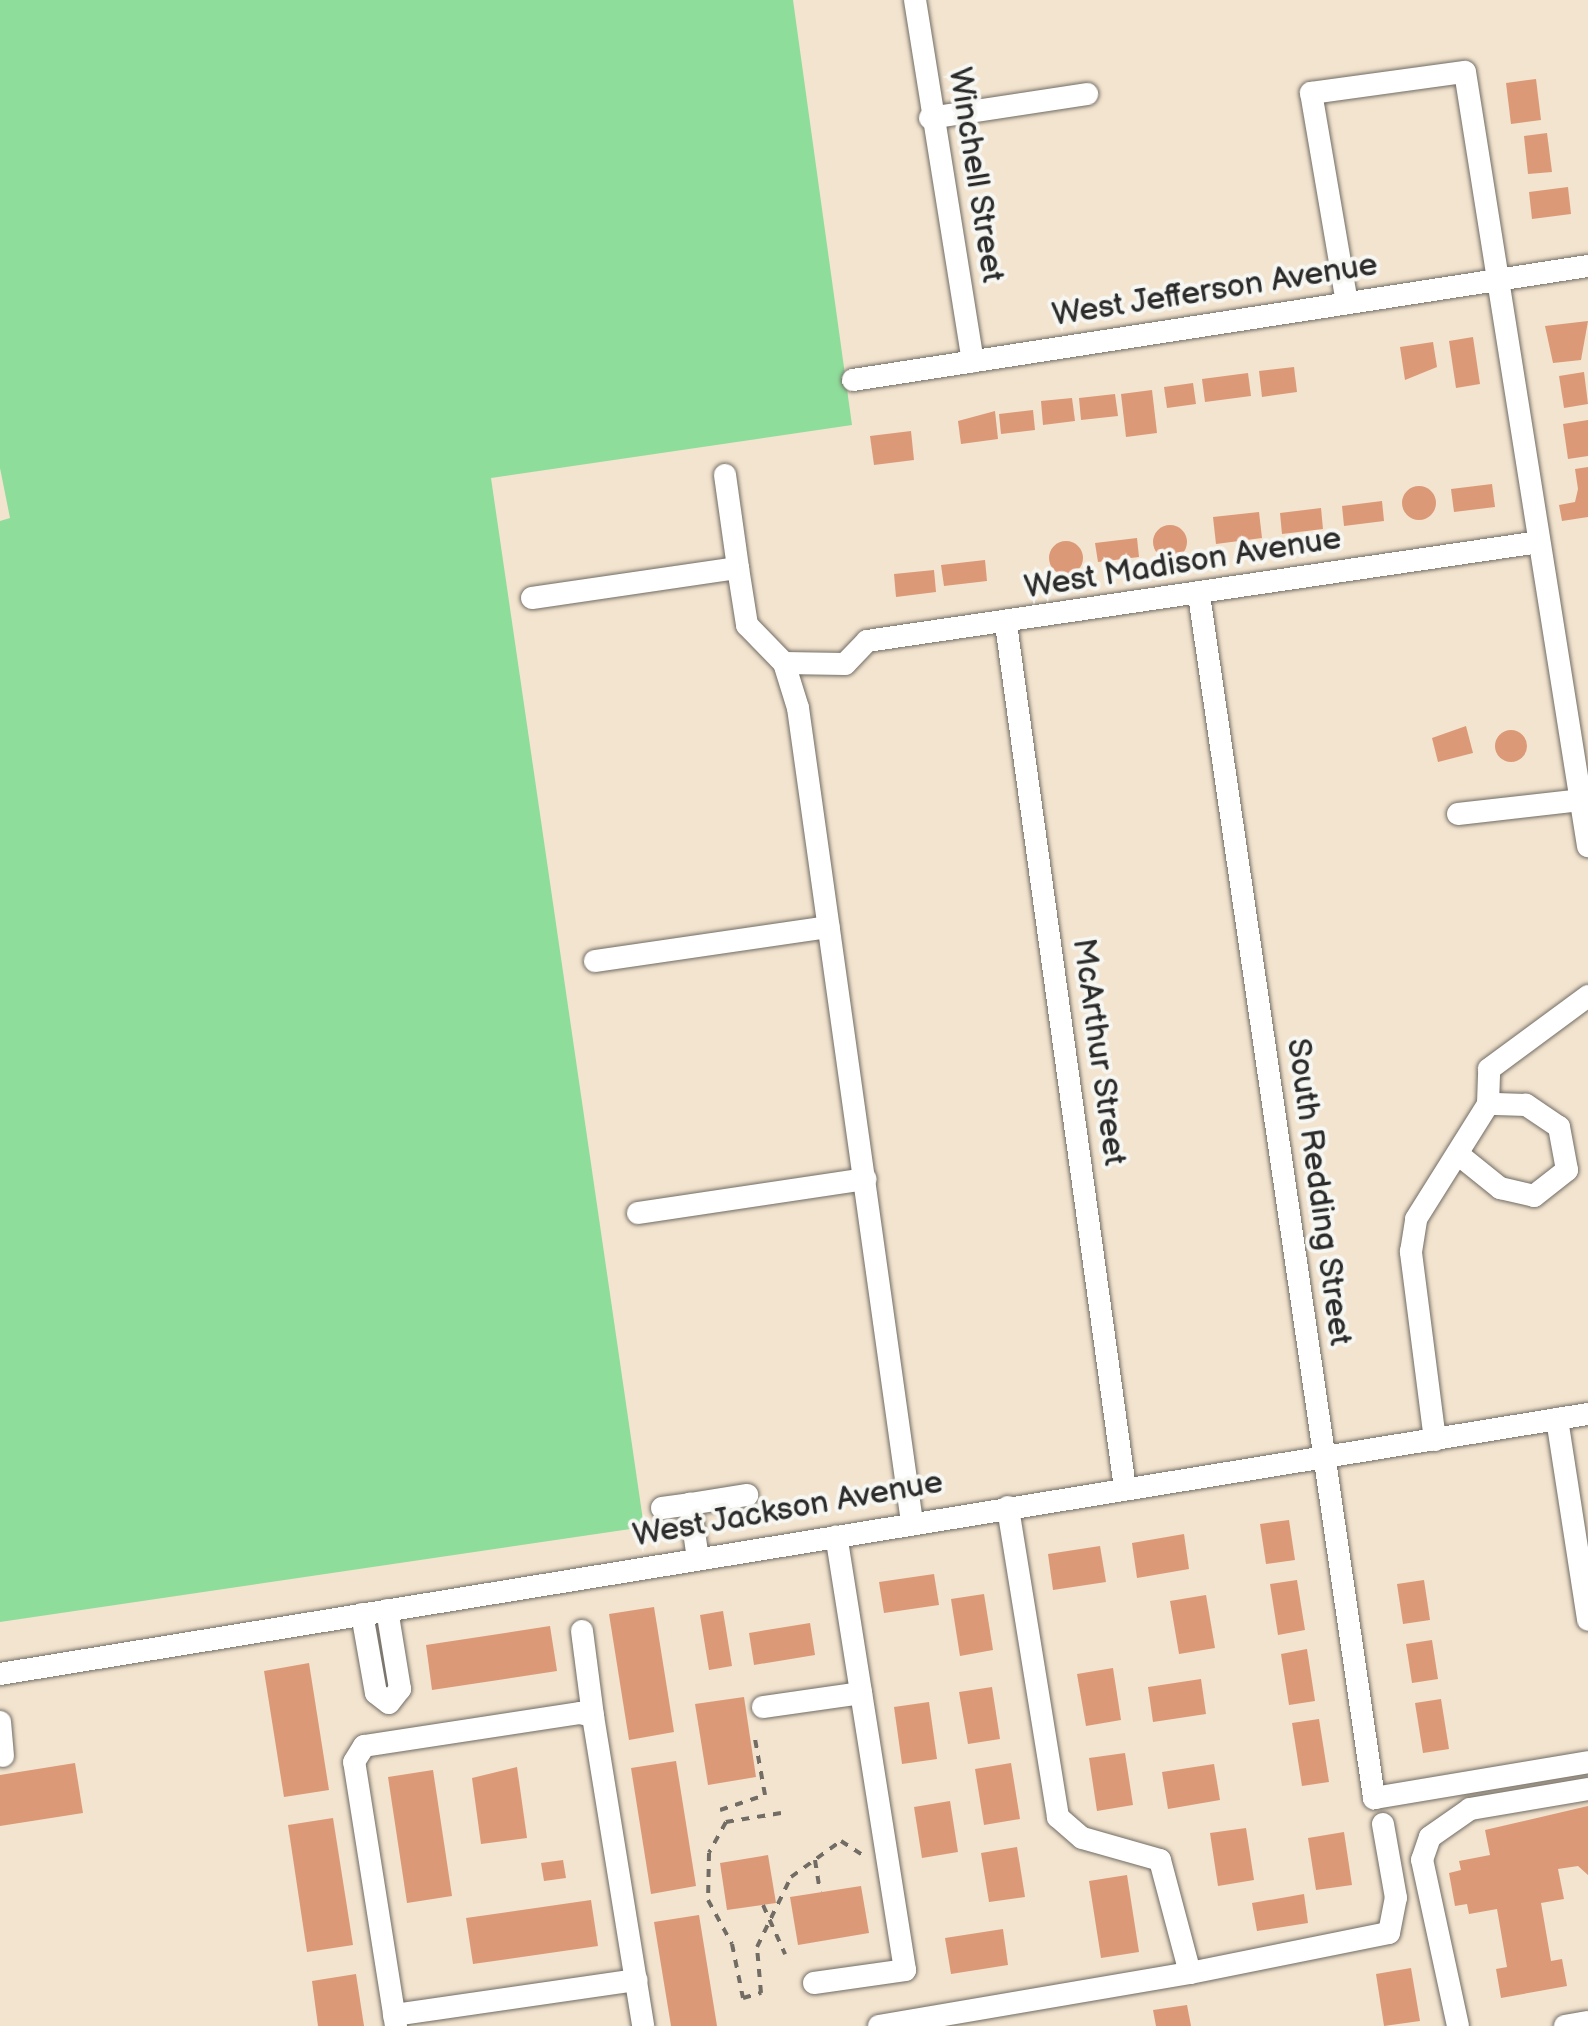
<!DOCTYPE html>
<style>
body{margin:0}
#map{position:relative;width:1588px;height:2026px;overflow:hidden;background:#f3e4cf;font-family:"Balsamiq Sans",sans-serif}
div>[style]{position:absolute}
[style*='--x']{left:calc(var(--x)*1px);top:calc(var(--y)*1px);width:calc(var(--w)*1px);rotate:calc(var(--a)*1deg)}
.green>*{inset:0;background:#8fdd9b}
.building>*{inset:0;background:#db9978}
.round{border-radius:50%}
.path>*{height:4px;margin-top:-2px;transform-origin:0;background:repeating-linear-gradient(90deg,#716c64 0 8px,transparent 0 16px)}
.roads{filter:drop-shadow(0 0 2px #716c64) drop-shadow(0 0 2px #716c64)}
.minor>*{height:22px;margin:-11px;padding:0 11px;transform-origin:11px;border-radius:11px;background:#fff}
span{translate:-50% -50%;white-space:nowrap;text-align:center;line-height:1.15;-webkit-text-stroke:8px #f6f6f2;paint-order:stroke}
.street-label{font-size:32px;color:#2b2b2b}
</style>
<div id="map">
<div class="green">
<i style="clip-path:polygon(0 0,793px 0,852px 425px,491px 478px,644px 1527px,0 1622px,0 521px,10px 518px,0 468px)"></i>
</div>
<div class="building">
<i style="clip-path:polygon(1536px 79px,1541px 120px,1511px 124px,1506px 83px)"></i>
<i style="clip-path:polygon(1547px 133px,1552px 172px,1528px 174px,1524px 136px)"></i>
<i style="clip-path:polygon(1568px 187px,1571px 214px,1532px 219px,1529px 192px)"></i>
<i style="clip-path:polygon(1588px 321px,1581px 360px,1553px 363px,1545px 326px)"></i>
<i style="clip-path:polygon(1473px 337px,1480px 384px,1456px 388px,1449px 341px)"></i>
<i style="clip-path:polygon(1433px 342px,1437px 367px,1405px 380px,1400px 347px)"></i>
<i style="clip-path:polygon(1294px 367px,1297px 392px,1262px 397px,1259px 371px)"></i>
<i style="clip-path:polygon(1584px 372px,1588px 404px,1564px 408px,1559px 376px)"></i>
<i style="clip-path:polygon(1248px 373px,1251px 396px,1205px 402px,1202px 379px)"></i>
<i style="clip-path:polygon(1193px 383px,1196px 404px,1167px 408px,1164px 387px)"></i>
<i style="clip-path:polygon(1152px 390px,1157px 433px,1126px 437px,1121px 394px)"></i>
<i style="clip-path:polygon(1115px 394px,1118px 416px,1081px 420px,1079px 398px)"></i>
<i style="clip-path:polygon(1072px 398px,1075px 421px,1043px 425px,1041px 401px)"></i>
<i style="clip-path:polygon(1033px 410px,1035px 430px,1001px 434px,999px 414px)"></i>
<i style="clip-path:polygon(995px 411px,998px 439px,961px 444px,958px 421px)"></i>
<i style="clip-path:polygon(1588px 420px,1588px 456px,1568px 459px,1563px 424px)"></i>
<i style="clip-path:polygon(911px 431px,914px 460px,874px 465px,870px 436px)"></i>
<i style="clip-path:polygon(1588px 467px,1588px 517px,1562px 521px,1559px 505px,1575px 502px,1578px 489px,1575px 469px)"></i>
<i style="clip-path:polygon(1492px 484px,1495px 507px,1454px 512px,1451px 489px)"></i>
<i class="round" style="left:1402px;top:486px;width:34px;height:34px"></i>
<i style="clip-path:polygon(1382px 501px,1384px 521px,1344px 526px,1342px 506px)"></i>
<i style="clip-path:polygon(1321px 508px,1323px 529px,1282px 534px,1280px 513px)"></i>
<i style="clip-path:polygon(1259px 512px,1262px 538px,1216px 544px,1213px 517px)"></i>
<i class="round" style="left:1153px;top:525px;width:34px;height:34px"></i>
<i style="clip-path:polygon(1137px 538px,1139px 557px,1098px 562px,1095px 543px)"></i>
<i class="round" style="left:1049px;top:541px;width:34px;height:34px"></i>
<i style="clip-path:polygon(985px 560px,987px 581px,944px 586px,941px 565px)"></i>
<i style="clip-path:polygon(934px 570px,936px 592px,896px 597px,894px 574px)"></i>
<i style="clip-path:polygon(1466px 726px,1473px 753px,1438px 762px,1432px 738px)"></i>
<i class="round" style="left:1495px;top:730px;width:32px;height:32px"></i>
<i style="clip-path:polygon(1289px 1520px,1295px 1560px,1266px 1564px,1260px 1524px)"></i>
<i style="clip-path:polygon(1184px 1534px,1189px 1569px,1137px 1578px,1132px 1543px)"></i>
<i style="clip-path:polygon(1100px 1546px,1106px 1582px,1053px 1590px,1048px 1554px)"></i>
<i style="clip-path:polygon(934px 1574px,939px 1605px,884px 1613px,879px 1582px)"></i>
<i style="clip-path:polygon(1297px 1580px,1305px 1630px,1278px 1635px,1270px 1584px)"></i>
<i style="clip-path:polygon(1424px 1580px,1430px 1620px,1403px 1624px,1397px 1584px)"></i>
<i style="clip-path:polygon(984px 1594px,993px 1650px,960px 1656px,951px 1599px)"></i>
<i style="clip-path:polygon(1206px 1595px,1215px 1648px,1179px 1654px,1170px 1601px)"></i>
<i style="clip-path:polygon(654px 1607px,674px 1732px,629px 1740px,609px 1614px)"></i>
<i style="clip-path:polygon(723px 1611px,732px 1666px,709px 1670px,700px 1615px)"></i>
<i style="clip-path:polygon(810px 1623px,815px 1655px,754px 1665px,749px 1633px)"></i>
<i style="clip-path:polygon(550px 1626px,557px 1671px,432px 1690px,426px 1645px)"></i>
<i style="clip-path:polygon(1432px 1640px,1438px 1679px,1412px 1683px,1406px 1644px)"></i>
<i style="clip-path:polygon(1307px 1649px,1315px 1701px,1289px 1705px,1281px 1654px)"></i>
<i style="clip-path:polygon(309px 1663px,329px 1790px,284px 1797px,264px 1671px)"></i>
<i style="clip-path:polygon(1113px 1668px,1121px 1720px,1086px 1726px,1077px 1674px)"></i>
<i style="clip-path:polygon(1201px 1679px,1206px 1714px,1153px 1722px,1148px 1687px)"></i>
<i style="clip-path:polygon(992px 1687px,1000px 1739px,968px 1744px,959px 1692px)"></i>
<i style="clip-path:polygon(744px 1697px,756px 1777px,708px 1785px,695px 1704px)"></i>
<i style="clip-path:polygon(1441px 1699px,1449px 1749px,1423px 1753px,1415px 1703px)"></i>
<i style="clip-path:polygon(929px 1702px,937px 1759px,902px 1764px,894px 1707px)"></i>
<i style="clip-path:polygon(1319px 1719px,1329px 1782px,1302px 1786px,1292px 1723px)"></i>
<i style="clip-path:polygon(1125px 1753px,1133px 1805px,1097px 1811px,1089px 1758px)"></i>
<i style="clip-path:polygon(676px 1761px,696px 1886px,651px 1894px,631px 1768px)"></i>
<i style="clip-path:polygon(75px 1763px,83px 1813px,0 1826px,0 1775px)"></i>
<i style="clip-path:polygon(1011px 1763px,1020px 1819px,984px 1825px,975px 1769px)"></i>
<i style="clip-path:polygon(1214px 1764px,1220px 1800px,1168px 1809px,1162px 1772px)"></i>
<i style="clip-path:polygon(517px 1767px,527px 1838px,481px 1844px,472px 1778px)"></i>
<i style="clip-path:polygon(433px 1770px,452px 1896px,407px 1903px,388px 1777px)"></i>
<i style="clip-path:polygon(950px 1801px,958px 1852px,922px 1858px,914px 1807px)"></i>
<i style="clip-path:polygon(1588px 1806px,1588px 1875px,1578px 1866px,1558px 1869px,1564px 1899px,1541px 1903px,1551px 1961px,1562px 1959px,1567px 1986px,1501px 1998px,1496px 1969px,1507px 1967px,1497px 1909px,1469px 1914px,1467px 1904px,1455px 1906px,1449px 1873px,1461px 1870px,1459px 1861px,1490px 1855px,1485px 1830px)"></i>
<i style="clip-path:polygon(333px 1818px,353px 1945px,307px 1952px,288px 1825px)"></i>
<i style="clip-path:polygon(1246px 1828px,1254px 1880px,1218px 1886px,1210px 1833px)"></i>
<i style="clip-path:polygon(1344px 1832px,1352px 1885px,1316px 1890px,1308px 1838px)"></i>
<i style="clip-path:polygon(1017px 1847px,1025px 1897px,989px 1902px,981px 1853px)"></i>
<i style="clip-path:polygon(768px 1855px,776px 1903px,727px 1910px,720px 1863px)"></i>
<i style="clip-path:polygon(563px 1860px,566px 1878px,544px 1881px,541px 1863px)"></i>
<i style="clip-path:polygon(1127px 1875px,1139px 1952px,1101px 1958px,1089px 1881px)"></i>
<i style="clip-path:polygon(861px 1886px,869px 1933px,798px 1945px,790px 1897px)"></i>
<i style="clip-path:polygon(1304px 1894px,1308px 1923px,1257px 1931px,1252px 1903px)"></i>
<i style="clip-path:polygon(591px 1900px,598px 1946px,473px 1964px,466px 1918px)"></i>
<i style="clip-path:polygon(699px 1915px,717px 2026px,671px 2026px,654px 1922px)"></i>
<i style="clip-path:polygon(1003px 1929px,1008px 1965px,951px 1974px,945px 1938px)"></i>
<i style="clip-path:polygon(1411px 1968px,1420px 2021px,1384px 2026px,1376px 1974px)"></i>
<i style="clip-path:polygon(356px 1974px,364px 2026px,318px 2026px,312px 1981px)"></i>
<i style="clip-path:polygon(1187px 2005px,1191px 2026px,1156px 2026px,1153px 2010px)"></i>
</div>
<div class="path">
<i style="--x:720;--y:1810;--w:47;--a:-18.4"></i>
<i style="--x:765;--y:1795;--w:63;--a:-100.1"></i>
<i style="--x:781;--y:1813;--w:56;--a:170.7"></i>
<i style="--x:726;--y:1822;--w:35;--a:119"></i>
<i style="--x:709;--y:1853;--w:47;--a:91.2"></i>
<i style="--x:708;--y:1900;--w:50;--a:61.4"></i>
<i style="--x:732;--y:1944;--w:55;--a:78.5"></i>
<i style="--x:743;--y:1998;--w:19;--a:-16"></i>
<i style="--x:761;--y:1993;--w:46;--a:-95"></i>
<i style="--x:757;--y:1947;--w:78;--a:-64.1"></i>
<i style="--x:791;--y:1877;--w:62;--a:-35.8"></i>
<i style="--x:841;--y:1841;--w:31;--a:33"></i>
<i style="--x:815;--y:1860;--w:32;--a:81"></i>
<i style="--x:763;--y:1905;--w:54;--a:65.8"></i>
</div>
<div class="roads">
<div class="minor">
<i style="--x:915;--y:0;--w:366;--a:80.9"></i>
<i style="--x:930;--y:118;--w:159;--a:-8.7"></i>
<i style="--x:1347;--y:303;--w:213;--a:-99.7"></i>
<i style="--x:1311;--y:93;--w:155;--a:-7.8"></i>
<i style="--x:1465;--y:72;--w:784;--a:80.97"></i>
<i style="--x:853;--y:380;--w:744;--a:-8.82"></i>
<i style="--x:725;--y:475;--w:94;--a:82"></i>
<i style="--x:1199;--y:595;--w:1216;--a:81.72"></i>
<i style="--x:1374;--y:1798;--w:217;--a:-9.5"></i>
<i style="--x:532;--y:598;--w:208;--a:-8.3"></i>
<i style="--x:738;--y:568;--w:58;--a:81"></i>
<i style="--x:747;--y:625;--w:53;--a:45.8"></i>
<i style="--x:784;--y:663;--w:47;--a:72.7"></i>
<i style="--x:798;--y:708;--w:822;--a:82.03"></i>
<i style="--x:1006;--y:624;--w:872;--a:82.16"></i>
<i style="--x:784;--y:663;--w:61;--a:0.9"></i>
<i style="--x:845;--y:664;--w:32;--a:-46"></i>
<i style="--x:867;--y:641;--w:679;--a:-8.38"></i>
<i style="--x:1458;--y:814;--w:123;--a:-6.5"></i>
<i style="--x:595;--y:961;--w:236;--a:-8.3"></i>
<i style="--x:1459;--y:1155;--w:53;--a:38.8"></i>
<i style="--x:1500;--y:1188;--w:35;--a:13"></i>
<i style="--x:1534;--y:1196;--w:42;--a:-38.2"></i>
<i style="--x:1567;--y:1170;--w:44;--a:-100.5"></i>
<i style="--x:1559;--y:1127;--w:40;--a:-146"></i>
<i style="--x:1526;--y:1105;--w:38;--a:-178"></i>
<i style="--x:638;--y:1213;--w:230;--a:-8.5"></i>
<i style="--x:1557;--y:1419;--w:203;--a:81.2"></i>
<i style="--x:1435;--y:1440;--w:190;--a:-97.3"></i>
<i style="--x:1411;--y:1252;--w:33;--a:-81"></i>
<i style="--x:1416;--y:1219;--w:136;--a:-57.9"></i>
<i style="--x:1488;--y:1104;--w:35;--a:-88"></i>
<i style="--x:1489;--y:1069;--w:123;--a:-36.4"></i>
<i style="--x:662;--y:1508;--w:28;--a:-8"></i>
<i style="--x:698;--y:1559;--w:56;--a:-98.3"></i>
<i style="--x:690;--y:1504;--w:58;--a:-9"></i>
<i style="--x:362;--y:1614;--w:80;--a:80"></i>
<i style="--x:376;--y:1693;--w:16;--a:38"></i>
<i style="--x:389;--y:1703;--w:18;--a:-52"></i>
<i style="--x:400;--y:1689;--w:80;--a:-99.3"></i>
<i style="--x:582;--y:1631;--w:86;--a:82.6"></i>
<i style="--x:0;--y:1674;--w:1609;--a:-9.3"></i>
<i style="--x:763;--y:1707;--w:99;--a:-8.1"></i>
<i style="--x:0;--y:1722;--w:34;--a:85"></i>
<i style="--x:1190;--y:1973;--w:203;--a:-11.4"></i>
<i style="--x:1389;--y:1933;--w:36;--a:-79"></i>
<i style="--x:1396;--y:1898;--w:75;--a:-100"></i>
<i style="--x:814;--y:1983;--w:92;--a:-8.1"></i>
<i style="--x:905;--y:1970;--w:439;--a:-99"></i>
<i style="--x:394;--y:2015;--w:245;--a:-8.2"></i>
<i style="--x:396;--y:2026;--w:267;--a:-99"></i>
<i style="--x:354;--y:1762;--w:19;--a:-58"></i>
<i style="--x:364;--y:1746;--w:219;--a:-8.7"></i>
<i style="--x:580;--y:1713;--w:13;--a:13"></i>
<i style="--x:593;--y:1716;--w:314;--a:80.8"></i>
<i style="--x:879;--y:2026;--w:315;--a:-9.7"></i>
<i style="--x:1190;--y:1973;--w:117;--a:-104.9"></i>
<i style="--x:1160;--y:1860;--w:81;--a:-164.2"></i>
<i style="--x:1082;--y:1838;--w:32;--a:-139"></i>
<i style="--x:1058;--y:1817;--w:314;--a:-99.2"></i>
<i style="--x:1458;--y:2026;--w:170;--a:-102.2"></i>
<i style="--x:1422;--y:1860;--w:24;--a:-71"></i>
<i style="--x:1430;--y:1837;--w:49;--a:-35"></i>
<i style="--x:1470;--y:1809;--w:120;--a:-9.6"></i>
<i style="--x:1565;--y:2026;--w:23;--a:-10"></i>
</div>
</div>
<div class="street-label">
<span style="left:975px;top:175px;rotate:81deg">Winchell Street</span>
<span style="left:1215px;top:291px;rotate:-9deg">West Jefferson Avenue</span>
<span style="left:1183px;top:564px;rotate:-9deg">West Madison Avenue</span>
<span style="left:1098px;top:1052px;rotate:82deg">McArthur Street</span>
<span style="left:1318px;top:1192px;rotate:82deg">South Redding Street</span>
<span style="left:788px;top:1510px;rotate:-10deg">West Jackson Avenue</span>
</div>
</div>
